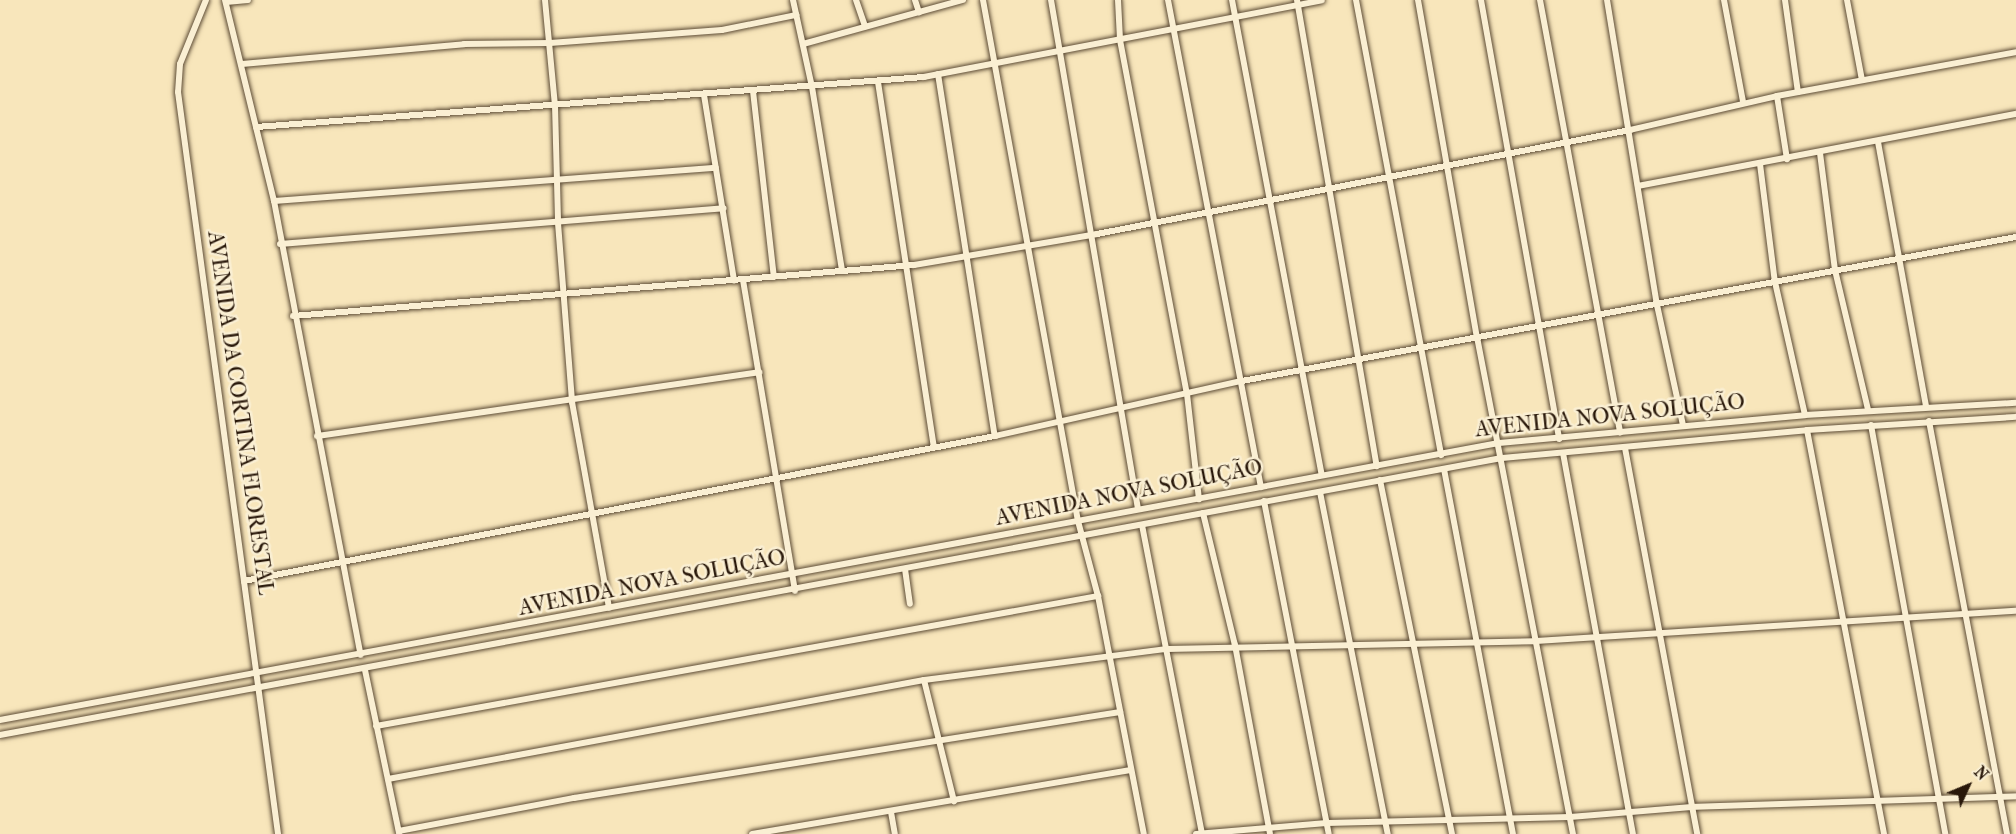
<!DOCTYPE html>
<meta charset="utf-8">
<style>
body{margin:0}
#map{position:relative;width:2016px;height:834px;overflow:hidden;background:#f8e6bb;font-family:"IM FELL French Canon",serif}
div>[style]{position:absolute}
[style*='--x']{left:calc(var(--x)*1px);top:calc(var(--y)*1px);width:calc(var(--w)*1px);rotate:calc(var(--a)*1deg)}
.roads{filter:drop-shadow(0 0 2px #5d4c36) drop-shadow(0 0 2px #5d4c36)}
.minor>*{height:6px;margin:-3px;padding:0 3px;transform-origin:3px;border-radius:3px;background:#faefd3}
span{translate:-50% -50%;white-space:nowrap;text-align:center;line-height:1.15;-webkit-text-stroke:5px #faefd3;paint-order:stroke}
.street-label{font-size:22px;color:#29180a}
.north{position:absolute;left:1938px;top:756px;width:60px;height:60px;-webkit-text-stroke:4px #faefd3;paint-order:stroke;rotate:46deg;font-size:16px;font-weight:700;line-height:24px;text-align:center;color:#29180a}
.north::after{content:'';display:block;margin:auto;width:21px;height:27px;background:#29180a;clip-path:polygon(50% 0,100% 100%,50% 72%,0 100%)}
</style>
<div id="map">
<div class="roads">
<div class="minor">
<i style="--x:206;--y:0;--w:69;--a:112.1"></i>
<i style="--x:180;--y:64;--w:28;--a:94"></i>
<i style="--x:178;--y:92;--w:749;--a:82.32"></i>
<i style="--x:225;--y:0;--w:207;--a:76.3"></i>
<i style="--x:274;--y:201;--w:462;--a:79.2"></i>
<i style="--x:545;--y:0;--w:105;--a:84.6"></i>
<i style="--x:555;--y:105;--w:118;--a:88.5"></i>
<i style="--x:558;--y:223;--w:180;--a:85.5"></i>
<i style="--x:572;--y:402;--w:209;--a:79.8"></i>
<i style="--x:793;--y:0;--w:89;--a:77.7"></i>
<i style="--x:812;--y:87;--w:186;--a:80.7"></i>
<i style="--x:856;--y:0;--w:28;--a:71"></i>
<i style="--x:915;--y:0;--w:13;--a:72"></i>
<i style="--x:983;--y:0;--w:530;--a:79.67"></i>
<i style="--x:1078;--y:521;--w:78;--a:75.1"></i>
<i style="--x:1098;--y:596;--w:242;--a:79.1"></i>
<i style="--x:1051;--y:0;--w:516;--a:80.3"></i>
<i style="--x:1118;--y:0;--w:40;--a:87.1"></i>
<i style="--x:1120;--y:40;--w:360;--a:79.3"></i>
<i style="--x:1187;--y:394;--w:106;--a:83.5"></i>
<i style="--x:1168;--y:0;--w:496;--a:79.2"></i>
<i style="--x:1232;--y:0;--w:483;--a:79.3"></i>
<i style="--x:1297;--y:0;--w:473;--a:80.3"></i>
<i style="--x:1356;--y:0;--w:463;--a:79.4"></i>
<i style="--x:1418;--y:0;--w:342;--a:80.1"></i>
<i style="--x:1477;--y:337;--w:506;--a:79.07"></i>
<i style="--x:1481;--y:0;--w:446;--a:79.9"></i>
<i style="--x:1540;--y:0;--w:440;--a:79.5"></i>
<i style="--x:1607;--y:0;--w:309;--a:80.7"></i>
<i style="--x:1657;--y:305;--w:123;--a:77.8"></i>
<i style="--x:1724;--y:0;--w:104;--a:79.4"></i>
<i style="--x:1785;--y:0;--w:93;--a:82"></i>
<i style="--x:1847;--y:0;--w:81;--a:79.4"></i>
<i style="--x:226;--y:2;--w:22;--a:-5"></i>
<i style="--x:803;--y:44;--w:166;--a:-15.4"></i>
<i style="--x:242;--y:64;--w:223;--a:-5.1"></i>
<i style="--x:464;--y:44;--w:86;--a:-0.7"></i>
<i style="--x:550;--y:43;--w:172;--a:-4.3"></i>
<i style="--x:722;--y:30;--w:76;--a:-11.5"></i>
<i style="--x:938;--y:74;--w:366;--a:81.1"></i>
<i style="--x:878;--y:82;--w:370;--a:81.3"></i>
<i style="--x:753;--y:91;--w:187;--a:83.6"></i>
<i style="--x:704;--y:95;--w:188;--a:80.8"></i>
<i style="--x:1777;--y:96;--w:64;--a:81"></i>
<i style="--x:256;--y:127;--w:670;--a:-4.28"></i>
<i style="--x:924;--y:77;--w:405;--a:-10.9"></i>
<i style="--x:1878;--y:142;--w:269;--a:79.7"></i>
<i style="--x:1820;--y:153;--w:118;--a:82.7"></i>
<i style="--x:1835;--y:270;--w:144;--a:76.7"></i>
<i style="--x:1760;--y:164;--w:119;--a:82.8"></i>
<i style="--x:1775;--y:282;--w:136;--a:77.3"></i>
<i style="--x:1638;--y:186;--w:385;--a:-10.8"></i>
<i style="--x:274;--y:201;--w:443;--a:-4.3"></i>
<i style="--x:280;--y:244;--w:445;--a:-4.6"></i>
<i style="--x:743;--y:280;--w:315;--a:80.5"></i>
<i style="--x:293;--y:316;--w:623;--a:-4.69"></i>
<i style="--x:914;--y:265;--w:186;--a:-9.6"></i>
<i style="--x:1097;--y:234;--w:543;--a:-11.04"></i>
<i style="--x:1630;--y:130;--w:151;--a:-13"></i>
<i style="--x:1777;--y:96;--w:243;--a:-10.4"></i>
<i style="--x:1929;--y:421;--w:420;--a:79.3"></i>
<i style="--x:1871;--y:425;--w:416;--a:79.7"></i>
<i style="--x:1807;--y:430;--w:411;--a:79.2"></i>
<i style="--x:317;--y:436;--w:447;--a:-8.2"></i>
<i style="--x:1625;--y:448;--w:393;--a:79.4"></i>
<i style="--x:1563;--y:453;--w:387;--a:79.6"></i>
<i style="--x:1444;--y:469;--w:371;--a:79.3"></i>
<i style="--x:1380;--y:480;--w:361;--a:78.5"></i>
<i style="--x:1320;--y:492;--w:349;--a:78.8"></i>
<i style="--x:1264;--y:501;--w:339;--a:79"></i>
<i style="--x:1203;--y:513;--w:136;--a:76.4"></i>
<i style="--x:1235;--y:645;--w:192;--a:79.5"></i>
<i style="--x:1142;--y:525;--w:315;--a:79"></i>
<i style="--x:905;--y:569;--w:35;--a:82"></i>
<i style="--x:244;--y:581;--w:765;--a:-10.93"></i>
<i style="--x:995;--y:436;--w:253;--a:-12.6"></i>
<i style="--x:1242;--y:381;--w:787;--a:-10.54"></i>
<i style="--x:365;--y:670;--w:167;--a:78.2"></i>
<i style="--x:924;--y:680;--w:125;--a:76.1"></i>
<i style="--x:0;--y:720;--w:1524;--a:-10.47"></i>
<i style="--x:1499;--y:443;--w:307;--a:-5.2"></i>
<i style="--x:1805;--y:415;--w:211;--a:-3.3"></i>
<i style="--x:376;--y:726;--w:734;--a:-10.21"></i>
<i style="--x:0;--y:735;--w:1527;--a:-10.45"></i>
<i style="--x:1502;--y:458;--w:306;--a:-5.2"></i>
<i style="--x:1807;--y:430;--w:209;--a:-3.6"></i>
<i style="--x:388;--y:779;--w:545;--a:-10.46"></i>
<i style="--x:924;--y:680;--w:245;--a:-7.3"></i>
<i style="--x:1167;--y:649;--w:368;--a:-1.2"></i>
<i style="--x:1535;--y:641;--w:482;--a:-3.6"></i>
<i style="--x:891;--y:812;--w:22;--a:80"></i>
<i style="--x:399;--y:831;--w:178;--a:-10.7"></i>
<i style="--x:574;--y:798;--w:553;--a:-8.95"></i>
<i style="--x:752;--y:834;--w:384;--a:-9.6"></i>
<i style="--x:1196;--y:834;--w:131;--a:-4.8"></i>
<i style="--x:1327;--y:823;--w:243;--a:-1.4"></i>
<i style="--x:1570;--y:817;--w:122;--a:-4.7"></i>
<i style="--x:1692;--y:807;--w:324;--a:-1.9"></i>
</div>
</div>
<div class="street-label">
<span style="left:240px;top:413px;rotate:82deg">AVENIDA DA CORTINA FLORESTAL</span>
<span style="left:1610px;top:416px;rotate:-6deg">AVENIDA NOVA SOLUÇÃO</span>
<span style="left:1129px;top:493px;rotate:-11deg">AVENIDA NOVA SOLUÇÃO</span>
<span style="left:652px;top:583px;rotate:-11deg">AVENIDA NOVA SOLUÇÃO</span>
</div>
<div class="north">N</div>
</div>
